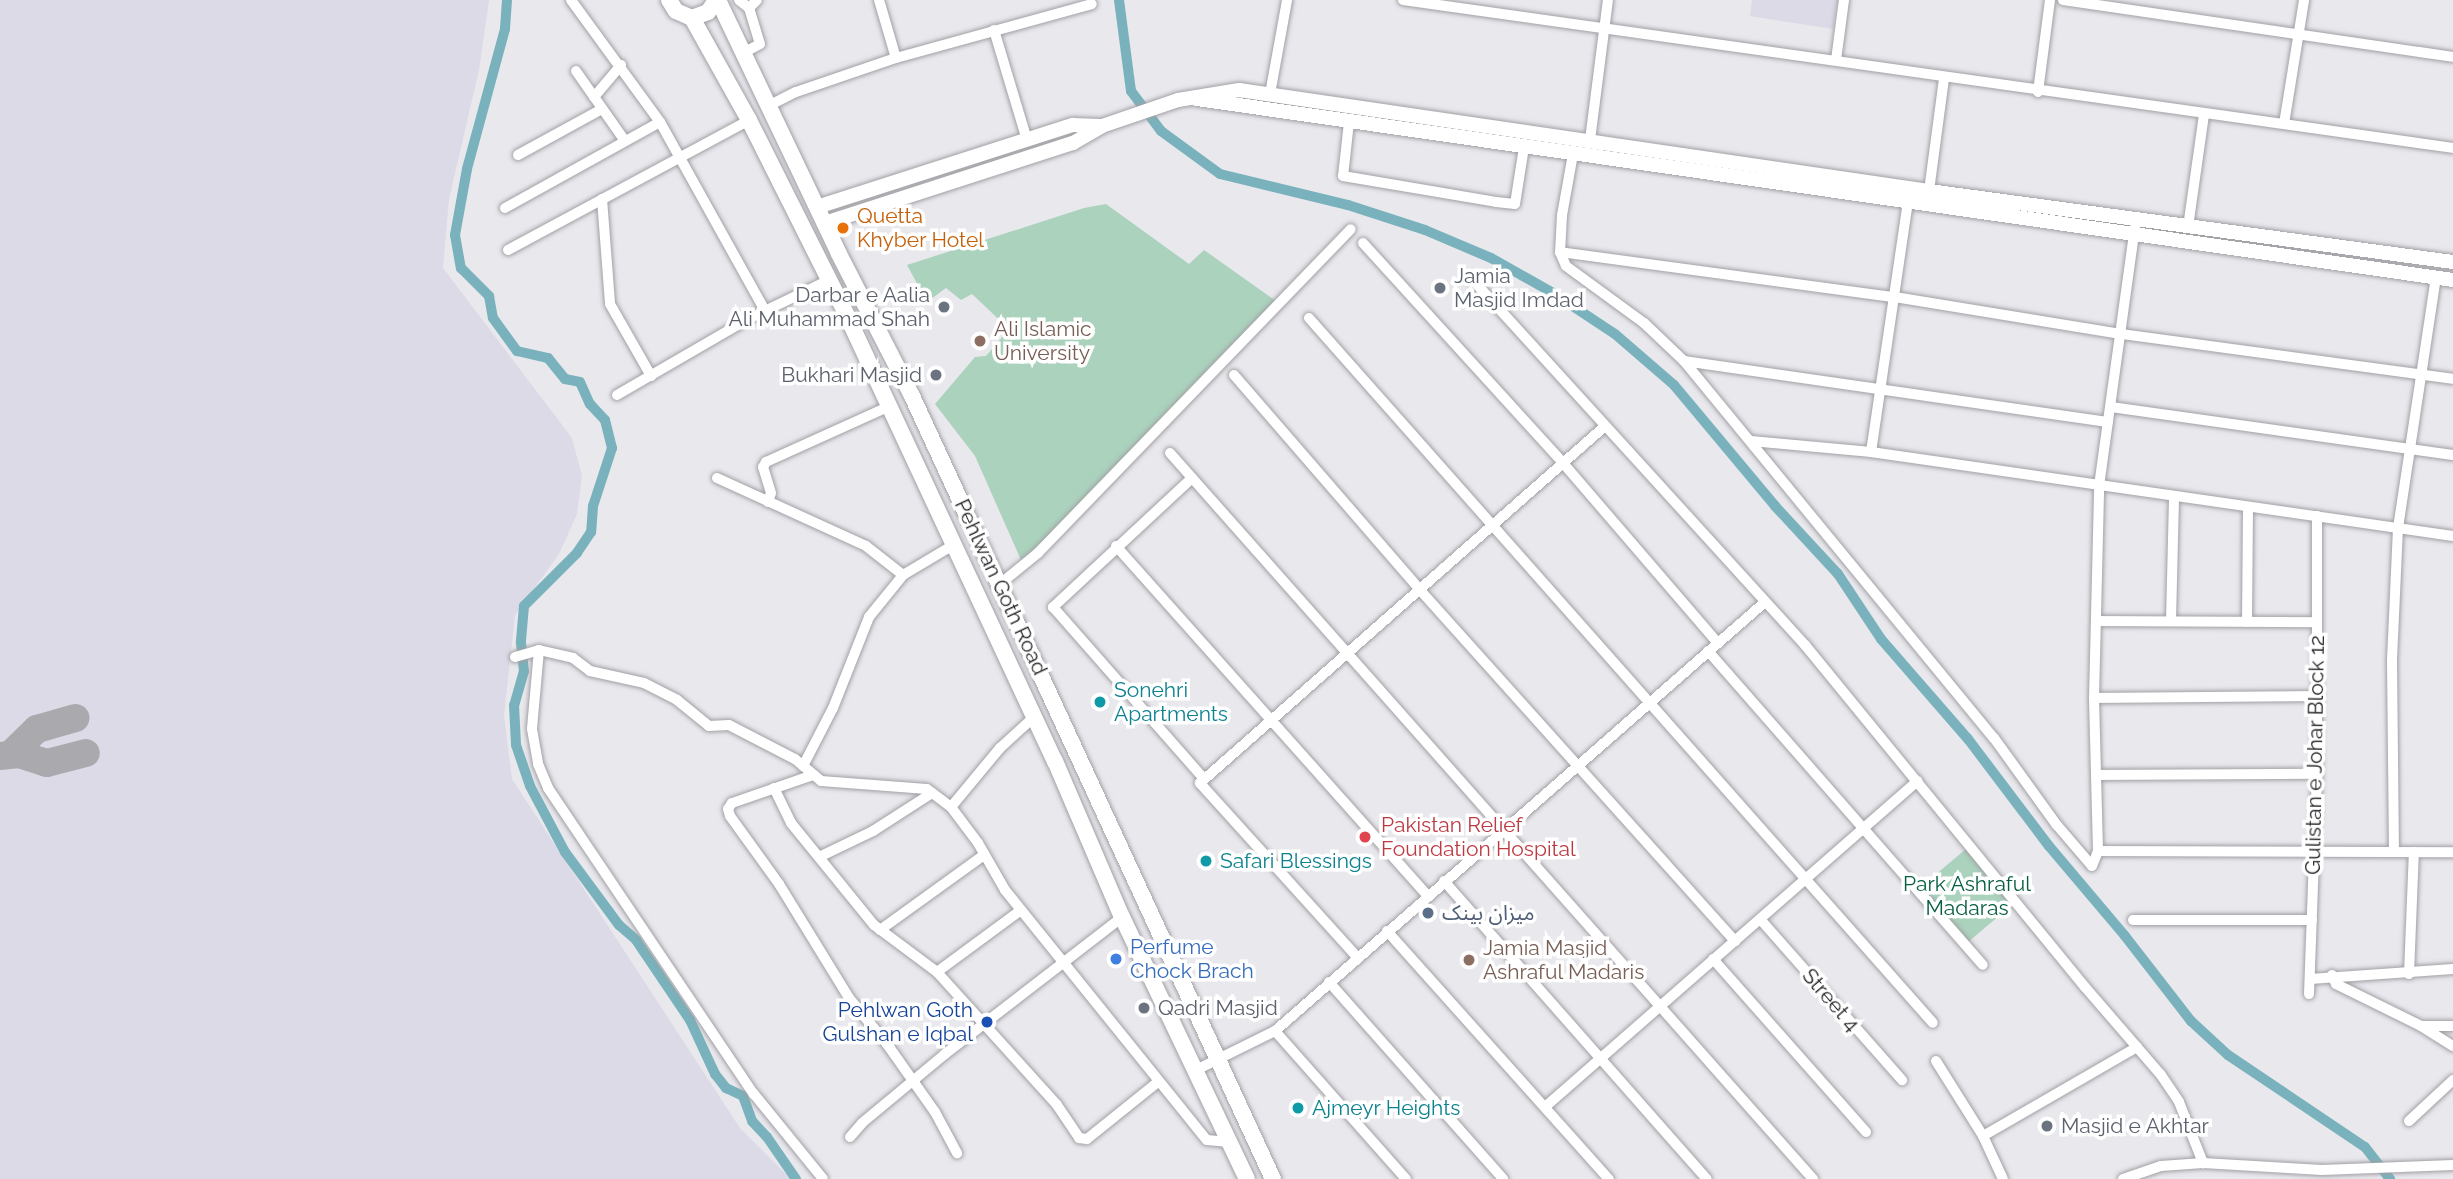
<!DOCTYPE html>
<meta charset="utf-8">
<style>
body{margin:0}
#map{position:relative;width:2453px;height:1179px;overflow:hidden;background:#e9e8ed;font-family:Raleway,"Noto Sans Arabic",sans-serif}
div>[style]{position:absolute}
[style*='--x']{left:calc(var(--x)*1px);top:calc(var(--y)*1px);width:calc(var(--w)*1px);rotate:calc(var(--a)*1deg)}
.built>*{inset:0;background:#dcdae6}
.green>*{inset:0;background:#abd2bd}
.canal>*{height:10px;margin:-5px;padding:0 5px;transform-origin:5px;border-radius:5px;background:#79b2bc}
.taxiway>*{height:28px;margin:-14px;padding:0 14px;transform-origin:14px;border-radius:14px;background:#aaa9ad}
.roads{filter:drop-shadow(0 0 2px #a1a0a5) drop-shadow(0 0 2px #a1a0a5)}
.minor>*{height:10px;margin:-5px;padding:0 5px;transform-origin:5px;border-radius:5px;background:#fff}
.tertiary>*{height:14px;margin:-7px;padding:0 7px;transform-origin:7px;border-radius:7px;background:#fff}
.secondary>*{height:16px;margin:-8px;padding:0 8px;transform-origin:8px;border-radius:8px;background:#fff}
.dots>*{width:19px;height:19px;translate:-50% -50%;box-sizing:border-box;border:4px solid #fff;border-radius:50%}
span{translate:-50% -50%;white-space:nowrap;text-align:center;line-height:1.15;-webkit-text-stroke:7px #fff;paint-order:stroke}
.food-label{font-size:21px;color:#c56008}
.left{translate:0 -50%;text-align:left}
.worship-label{font-size:21px;color:#5b616d}
.right{translate:-100% -50%;text-align:right}
.education-label{font-size:21px;color:#785e54}
.street-label{font-size:21px;color:#262628}
.culture-label{font-size:21px;color:#0d838f}
.health-label{font-size:21px;color:#be3a42}
.park-label{font-size:21px;color:#075e40}
.service-label{font-size:21px;color:#4e5e75}
.shop-label{font-size:21px;color:#366cbe}
.transit-label{font-size:21px;color:#164399}
</style>
<div id="map">
<div class="built">
<i style="clip-path:polygon(0 0,489px 0,479px 70px,449px 199px,443px 268px,572px 438px,582px 476px,577px 514px,559px 554px,515px 615px,504px 716px,512px 779px,740px 1128px,791px 1179px,0 1179px)"></i>
<i style="clip-path:polygon(1752px 0,1837px 0,1833px 29px,1750px 16px)"></i>
</div>
<div class="green">
<i style="clip-path:polygon(1106px 204px,1189px 264px,1204px 250px,1276px 301px,1052px 533px,1021px 560px,975px 456px,935px 404px,975px 357px,986px 356px,1009px 329px,972px 294px,961px 300px,946px 288px,927px 302px,907px 265px,1084px 208px)"></i>
<i style="clip-path:polygon(1967px 848px,2013px 904px,1967px 943px,1921px 887px)"></i>
</div>
<div class="canal">
<i style="--x:507;--y:0;--w:29;--a:94"></i>
<i style="--x:505;--y:29;--w:145;--a:105.2"></i>
<i style="--x:467;--y:169;--w:67;--a:100.3"></i>
<i style="--x:455;--y:235;--w:34;--a:80"></i>
<i style="--x:461;--y:268;--w:40;--a:45"></i>
<i style="--x:489;--y:296;--w:22;--a:80"></i>
<i style="--x:493;--y:318;--w:41;--a:54"></i>
<i style="--x:517;--y:351;--w:32;--a:13"></i>
<i style="--x:548;--y:358;--w:27;--a:51"></i>
<i style="--x:565;--y:379;--w:15;--a:11"></i>
<i style="--x:580;--y:382;--w:24;--a:66"></i>
<i style="--x:590;--y:404;--w:22;--a:47"></i>
<i style="--x:605;--y:420;--w:29;--a:76"></i>
<i style="--x:612;--y:448;--w:61;--a:108.1"></i>
<i style="--x:593;--y:506;--w:26;--a:94"></i>
<i style="--x:591;--y:532;--w:25;--a:124"></i>
<i style="--x:577;--y:553;--w:75;--a:135"></i>
<i style="--x:524;--y:606;--w:37;--a:95"></i>
<i style="--x:521;--y:643;--w:28;--a:84"></i>
<i style="--x:524;--y:671;--w:35;--a:106"></i>
<i style="--x:514;--y:705;--w:40;--a:87.1"></i>
<i style="--x:516;--y:745;--w:43;--a:71.1"></i>
<i style="--x:530;--y:786;--w:75;--a:62.1"></i>
<i style="--x:565;--y:852;--w:91;--a:53.5"></i>
<i style="--x:619;--y:925;--w:23;--a:41"></i>
<i style="--x:636;--y:940;--w:97;--a:56"></i>
<i style="--x:690;--y:1020;--w:60;--a:65.2"></i>
<i style="--x:715;--y:1074;--w:18;--a:52"></i>
<i style="--x:726;--y:1088;--w:19;--a:25"></i>
<i style="--x:743;--y:1096;--w:27;--a:70"></i>
<i style="--x:752;--y:1121;--w:22;--a:47"></i>
<i style="--x:767;--y:1137;--w:51;--a:55.4"></i>
<i style="--x:1119;--y:0;--w:92;--a:82.5"></i>
<i style="--x:1131;--y:91;--w:50;--a:53.1"></i>
<i style="--x:1161;--y:131;--w:73;--a:36.1"></i>
<i style="--x:1220;--y:174;--w:132;--a:13.6"></i>
<i style="--x:1348;--y:205;--w:81;--a:18"></i>
<i style="--x:1425;--y:230;--w:72;--a:23"></i>
<i style="--x:1491;--y:258;--w:71;--a:29.4"></i>
<i style="--x:1553;--y:293;--w:74;--a:33.5"></i>
<i style="--x:1615;--y:334;--w:78;--a:40.8"></i>
<i style="--x:1674;--y:385;--w:158;--a:50.1"></i>
<i style="--x:1775;--y:506;--w:93;--a:47.2"></i>
<i style="--x:1838;--y:574;--w:78;--a:56.5"></i>
<i style="--x:1881;--y:639;--w:133;--a:49"></i>
<i style="--x:1968;--y:739;--w:134;--a:52.9"></i>
<i style="--x:2049;--y:846;--w:118;--a:49.8"></i>
<i style="--x:2125;--y:936;--w:108;--a:52.2"></i>
<i style="--x:2191;--y:1021;--w:50;--a:42.6"></i>
<i style="--x:2228;--y:1055;--w:165;--a:33.9"></i>
<i style="--x:2365;--y:1147;--w:41;--a:52"></i>
</div>
<div class="taxiway">
<i style="--x:12;--y:753;--w:35;--a:-44"></i>
<i style="--x:37;--y:729;--w:40;--a:-16"></i>
<i style="--x:0;--y:756;--w:19;--a:-6"></i>
<i style="--x:19;--y:754;--w:29;--a:18"></i>
<i style="--x:47;--y:763;--w:40;--a:-14.4"></i>
</div>
<div class="roads">
<div class="minor">
<i style="--x:571;--y:0;--w:151;--a:53.9"></i>
<i style="--x:660;--y:122;--w:216;--a:60.9"></i>
<i style="--x:739;--y:0;--w:13;--a:39"></i>
<i style="--x:749;--y:8;--w:11;--a:-45"></i>
<i style="--x:879;--y:0;--w:60;--a:73.7"></i>
<i style="--x:896;--y:58;--w:203;--a:-15.4"></i>
<i style="--x:1403;--y:0;--w:1060;--a:8.02"></i>
<i style="--x:2063;--y:0;--w:394;--a:8.3"></i>
<i style="--x:994;--y:30;--w:115;--a:73.3"></i>
<i style="--x:743;--y:53;--w:19;--a:-28"></i>
<i style="--x:760;--y:44;--w:38;--a:-107"></i>
<i style="--x:1836;--y:60;--w:61;--a:-82.4"></i>
<i style="--x:576;--y:71;--w:85;--a:55"></i>
<i style="--x:2038;--y:92;--w:93;--a:-82.6"></i>
<i style="--x:1270;--y:94;--w:96;--a:-79.7"></i>
<i style="--x:594;--y:97;--w:42;--a:-49.8"></i>
<i style="--x:768;--y:106;--w:31;--a:-27"></i>
<i style="--x:796;--y:92;--w:106;--a:-18.8"></i>
<i style="--x:1349;--y:122;--w:54;--a:96.3"></i>
<i style="--x:1343;--y:176;--w:155;--a:9.6"></i>
<i style="--x:1496;--y:202;--w:19;--a:6"></i>
<i style="--x:1515;--y:204;--w:58;--a:-81"></i>
<i style="--x:2284;--y:124;--w:126;--a:-80.8"></i>
<i style="--x:1590;--y:140;--w:141;--a:-82.7"></i>
<i style="--x:1573;--y:154;--w:62;--a:100.2"></i>
<i style="--x:1562;--y:215;--w:37;--a:93"></i>
<i style="--x:1560;--y:252;--w:15;--a:67"></i>
<i style="--x:1566;--y:266;--w:97;--a:36.2"></i>
<i style="--x:1644;--y:323;--w:55;--a:43.5"></i>
<i style="--x:1684;--y:361;--w:488;--a:50.6"></i>
<i style="--x:1994;--y:738;--w:106;--a:54.2"></i>
<i style="--x:2056;--y:824;--w:55;--a:49.4"></i>
<i style="--x:2092;--y:866;--w:16;--a:-68"></i>
<i style="--x:2098;--y:851;--w:153;--a:-91.5"></i>
<i style="--x:2094;--y:698;--w:212;--a:-88.6"></i>
<i style="--x:2099;--y:486;--w:261;--a:-82.1"></i>
<i style="--x:518;--y:155;--w:96;--a:-28.7"></i>
<i style="--x:1929;--y:191;--w:114;--a:-82.4"></i>
<i style="--x:602;--y:199;--w:105;--a:85.6"></i>
<i style="--x:610;--y:304;--w:83;--a:60.3"></i>
<i style="--x:505;--y:208;--w:177;--a:-29"></i>
<i style="--x:2188;--y:227;--w:114;--a:-81.9"></i>
<i style="--x:1363;--y:243;--w:297;--a:47.7"></i>
<i style="--x:1563;--y:463;--w:238;--a:49.3"></i>
<i style="--x:508;--y:250;--w:274;--a:-28.3"></i>
<i style="--x:1560;--y:252;--w:338;--a:7.7"></i>
<i style="--x:1895;--y:297;--w:230;--a:9.3"></i>
<i style="--x:2122;--y:334;--w:334;--a:7.7"></i>
<i style="--x:1472;--y:279;--w:495;--a:47.7"></i>
<i style="--x:1805;--y:645;--w:442;--a:50.7"></i>
<i style="--x:2085;--y:987;--w:116;--a:49.2"></i>
<i style="--x:2161;--y:1075;--w:32;--a:56"></i>
<i style="--x:2179;--y:1102;--w:66;--a:68.5"></i>
<i style="--x:1309;--y:318;--w:941;--a:48.49"></i>
<i style="--x:1684;--y:361;--w:428;--a:8.2"></i>
<i style="--x:1234;--y:375;--w:284;--a:49.1"></i>
<i style="--x:1420;--y:590;--w:472;--a:48.1"></i>
<i style="--x:617;--y:395;--w:154;--a:-30.1"></i>
<i style="--x:750;--y:318;--w:88;--a:-25.7"></i>
<i style="--x:2111;--y:407;--w:345;--a:8"></i>
<i style="--x:1751;--y:441;--w:121;--a:5.2"></i>
<i style="--x:1871;--y:452;--w:588;--a:8.21"></i>
<i style="--x:1871;--y:452;--w:255;--a:-81.6"></i>
<i style="--x:1170;--y:453;--w:970;--a:48.47"></i>
<i style="--x:717;--y:478;--w:164;--a:24.5"></i>
<i style="--x:866;--y:546;--w:47;--a:38.1"></i>
<i style="--x:1192;--y:478;--w:190;--a:137.1"></i>
<i style="--x:1053;--y:607;--w:229;--a:48.7"></i>
<i style="--x:768;--y:502;--w:9;--a:-72"></i>
<i style="--x:771;--y:493;--w:27;--a:-107"></i>
<i style="--x:763;--y:467;--w:6;--a:-59"></i>
<i style="--x:766;--y:462;--w:136;--a:-24.3"></i>
<i style="--x:1116;--y:546;--w:467;--a:48.3"></i>
<i style="--x:1000;--y:584;--w:49;--a:-39.2"></i>
<i style="--x:1038;--y:553;--w:450;--a:-46"></i>
<i style="--x:2098;--y:621;--w:219;--a:0.3"></i>
<i style="--x:2171;--y:621;--w:125;--a:-88.6"></i>
<i style="--x:2247;--y:622;--w:115;--a:-89.5"></i>
<i style="--x:539;--y:650;--w:79;--a:95.1"></i>
<i style="--x:532;--y:729;--w:36;--a:80"></i>
<i style="--x:538;--y:764;--w:26;--a:67"></i>
<i style="--x:548;--y:788;--w:369;--a:56.1"></i>
<i style="--x:754;--y:1094;--w:109;--a:50.9"></i>
<i style="--x:1708;--y:651;--w:417;--a:48.8"></i>
<i style="--x:515;--y:657;--w:25;--a:-16"></i>
<i style="--x:539;--y:650;--w:35;--a:13"></i>
<i style="--x:573;--y:658;--w:21;--a:37"></i>
<i style="--x:590;--y:671;--w:55;--a:12.5"></i>
<i style="--x:644;--y:683;--w:37;--a:27"></i>
<i style="--x:677;--y:700;--w:41;--a:39.1"></i>
<i style="--x:709;--y:726;--w:20;--a:-3"></i>
<i style="--x:729;--y:725;--w:74;--a:27.3"></i>
<i style="--x:795;--y:759;--w:34;--a:40"></i>
<i style="--x:821;--y:781;--w:106;--a:4.3"></i>
<i style="--x:927;--y:789;--w:30;--a:37"></i>
<i style="--x:951;--y:807;--w:45;--a:53.1"></i>
<i style="--x:978;--y:843;--w:54;--a:60.1"></i>
<i style="--x:1005;--y:890;--w:321;--a:51.1"></i>
<i style="--x:1207;--y:1140;--w:22;--a:5"></i>
<i style="--x:2094;--y:698;--w:223;--a:-0.5"></i>
<i style="--x:803;--y:766;--w:65;--a:-62.7"></i>
<i style="--x:833;--y:708;--w:98;--a:-68.4"></i>
<i style="--x:869;--y:617;--w:54;--a:-51"></i>
<i style="--x:903;--y:575;--w:61;--a:-30.8"></i>
<i style="--x:813;--y:775;--w:86;--a:160.9"></i>
<i style="--x:732;--y:803;--w:7;--a:124"></i>
<i style="--x:728;--y:809;--w:7;--a:74"></i>
<i style="--x:730;--y:816;--w:84;--a:54.2"></i>
<i style="--x:779;--y:884;--w:134;--a:58.4"></i>
<i style="--x:849;--y:998;--w:60;--a:50.4"></i>
<i style="--x:887;--y:1044;--w:83;--a:54.8"></i>
<i style="--x:935;--y:1112;--w:47;--a:61.8"></i>
<i style="--x:2096;--y:775;--w:221;--a:-0.3"></i>
<i style="--x:774;--y:788;--w:39;--a:64"></i>
<i style="--x:791;--y:823;--w:132;--a:50.9"></i>
<i style="--x:874;--y:925;--w:79;--a:36.7"></i>
<i style="--x:937;--y:972;--w:179;--a:47.9"></i>
<i style="--x:1057;--y:1105;--w:40;--a:56"></i>
<i style="--x:1079;--y:1138;--w:8;--a:7"></i>
<i style="--x:1087;--y:1139;--w:91;--a:-38.8"></i>
<i style="--x:951;--y:807;--w:77;--a:-50.3"></i>
<i style="--x:1000;--y:748;--w:46;--a:-42.4"></i>
<i style="--x:2098;--y:851;--w:355;--a:0.2"></i>
<i style="--x:2394;--y:852;--w:192;--a:-90.6"></i>
<i style="--x:2392;--y:660;--w:132;--a:-87.4"></i>
<i style="--x:2398;--y:528;--w:254;--a:-81.4"></i>
<i style="--x:819;--y:857;--w:60;--a:-25.7"></i>
<i style="--x:873;--y:831;--w:70;--a:-32.8"></i>
<i style="--x:1444;--y:881;--w:397;--a:48.6"></i>
<i style="--x:1760;--y:919;--w:215;--a:48.6"></i>
<i style="--x:2133;--y:920;--w:179;--a:0"></i>
<i style="--x:880;--y:930;--w:128;--a:-35.8"></i>
<i style="--x:1387;--y:931;--w:333;--a:48.2"></i>
<i style="--x:1357;--y:957;--w:234;--a:-132.1"></i>
<i style="--x:1200;--y:783;--w:538;--a:-41.39"></i>
<i style="--x:1713;--y:959;--w:231;--a:48.5"></i>
<i style="--x:937;--y:972;--w:104;--a:-36.4"></i>
<i style="--x:2409;--y:974;--w:122;--a:-87.7"></i>
<i style="--x:2332;--y:975;--w:10;--a:66"></i>
<i style="--x:2336;--y:984;--w:95;--a:26.3"></i>
<i style="--x:2421;--y:1026;--w:38;--a:32"></i>
<i style="--x:2310;--y:979;--w:143;--a:-4"></i>
<i style="--x:1329;--y:982;--w:263;--a:48.5"></i>
<i style="--x:2309;--y:994;--w:220;--a:-87.9"></i>
<i style="--x:2317;--y:774;--w:258;--a:-90"></i>
<i style="--x:2421;--y:1026;--w:32;--a:0"></i>
<i style="--x:1936;--y:1061;--w:89;--a:57.9"></i>
<i style="--x:1983;--y:1136;--w:47;--a:65.1"></i>
<i style="--x:1196;--y:1070;--w:88;--a:-26.3"></i>
<i style="--x:1545;--y:1107;--w:495;--a:-41.2"></i>
<i style="--x:2409;--y:1121;--w:60;--a:-43"></i>
<i style="--x:1983;--y:1136;--w:178;--a:-30"></i>
<i style="--x:850;--y:1137;--w:18;--a:-49"></i>
<i style="--x:862;--y:1123;--w:108;--a:-39.7"></i>
<i style="--x:945;--y:1054;--w:224;--a:-37.7"></i>
<i style="--x:1406;--y:1179;--w:198;--a:-131.5"></i>
<i style="--x:1275;--y:1031;--w:651;--a:-41.2"></i>
<i style="--x:2123;--y:1179;--w:40;--a:-18.9"></i>
<i style="--x:2161;--y:1166;--w:42;--a:-4.1"></i>
<i style="--x:2203;--y:1163;--w:119;--a:3.4"></i>
<i style="--x:2322;--y:1170;--w:131;--a:-2.2"></i>
</div>
<div class="tertiary">
<i style="--x:1197;--y:99;--w:1269;--a:8.2"></i>
<i style="--x:817;--y:207;--w:269;--a:-17.8"></i>
<i style="--x:1073;--y:125;--w:27;--a:2"></i>
<i style="--x:825;--y:223;--w:261;--a:-17.9"></i>
<i style="--x:1073;--y:143;--w:34;--a:-30"></i>
<i style="--x:1102;--y:126;--w:80;--a:-18.9"></i>
<i style="--x:1178;--y:100;--w:62;--a:-9.3"></i>
<i style="--x:1239;--y:90;--w:697;--a:8.33"></i>
<i style="--x:1929;--y:191;--w:529;--a:7.72"></i>
</div>
<div class="secondary">
<i style="--x:669;--y:0;--w:13;--a:58"></i>
<i style="--x:676;--y:11;--w:17;--a:24"></i>
<i style="--x:692;--y:18;--w:17;--a:-21"></i>
<i style="--x:708;--y:12;--w:14;--a:-56"></i>
<i style="--x:718;--y:0;--w:281;--a:64.5"></i>
<i style="--x:839;--y:254;--w:160;--a:62.8"></i>
<i style="--x:912;--y:396;--w:862;--a:65.25"></i>
<i style="--x:692;--y:18;--w:117;--a:60.8"></i>
<i style="--x:749;--y:120;--w:224;--a:63.4"></i>
<i style="--x:849;--y:320;--w:487;--a:65"></i>
<i style="--x:1055;--y:761;--w:170;--a:66.8"></i>
<i style="--x:1122;--y:917;--w:290;--a:64.5"></i>
</div>
</div>
<div class="dots">
<i style="left:843px;top:228px;background:#e8710a"></i>
<i style="left:1440px;top:288px;background:#6b7280"></i>
<i style="left:944px;top:307px;background:#6b7280"></i>
<i style="left:980px;top:341px;background:#8d6e63"></i>
<i style="left:936px;top:375px;background:#6b7280"></i>
<i style="left:1100px;top:702px;background:#0f9aa8"></i>
<i style="left:1365px;top:837px;background:#e0444e"></i>
<i style="left:1206px;top:861px;background:#0f9aa8"></i>
<i style="left:1428px;top:913px;background:#5c6f8a"></i>
<i style="left:1116px;top:959px;background:#3f7fe0"></i>
<i style="left:1469px;top:960px;background:#8d6e63"></i>
<i style="left:1144px;top:1008px;background:#6b7280"></i>
<i style="left:987px;top:1022px;background:#1a4fb4"></i>
<i style="left:1298px;top:1108px;background:#0f9aa8"></i>
<i style="left:2047px;top:1126px;background:#6b7280"></i>
</div>
<div class="food-label">
<span class="left" style="left:857px;top:228px">Quetta<br>Khyber Hotel</span>
</div>
<div class="worship-label">
<span class="left" style="left:1454px;top:288px">Jamia<br>Masjid Imdad</span>
<span class="right" style="left:930px;top:307px">Darbar e Aalia<br>Ali Muhammad Shah</span>
<span class="right" style="left:922px;top:375px">Bukhari Masjid</span>
<span class="left" style="left:1158px;top:1008px">Qadri Masjid</span>
<span class="left" style="left:2061px;top:1126px">Masjid e Akhtar</span>
</div>
<div class="education-label">
<span class="left" style="left:994px;top:341px">Ali Islamic<br>University</span>
<span class="left" style="left:1483px;top:960px">Jamia Masjid<br>Ashraful Madaris</span>
</div>
<div class="street-label">
<span style="left:1001px;top:587px;rotate:65deg">Pehlwan Goth Road</span>
<span style="left:2315px;top:755px;rotate:-89deg">Gulistan e Johar Block 12</span>
<span style="left:1831px;top:1000px;rotate:49deg">Street 4</span>
</div>
<div class="culture-label">
<span class="left" style="left:1114px;top:702px">Sonehri<br>Apartments</span>
<span class="left" style="left:1220px;top:861px">Safari Blessings</span>
<span class="left" style="left:1312px;top:1108px">Ajmeyr Heights</span>
</div>
<div class="health-label">
<span class="left" style="left:1381px;top:837px">Pakistan Relief<br>Foundation Hospital</span>
</div>
<div class="park-label">
<span style="left:1967px;top:896px">Park Ashraful<br>Madaras</span>
</div>
<div class="service-label">
<span class="left" style="left:1442px;top:913px">میزان بینک</span>
</div>
<div class="shop-label">
<span class="left" style="left:1130px;top:959px">Perfume<br>Chock Brach</span>
</div>
<div class="transit-label">
<span class="right" style="left:973px;top:1022px">Pehlwan Goth<br>Gulshan e Iqbal</span>
</div>
</div>
